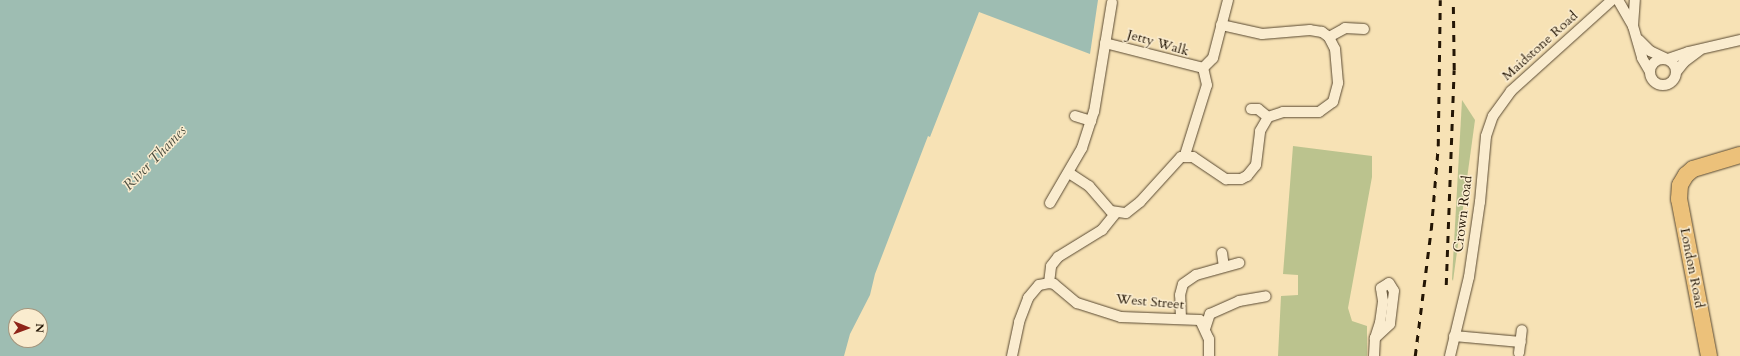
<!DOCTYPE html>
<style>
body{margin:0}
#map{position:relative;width:1740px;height:356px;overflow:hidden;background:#f7e2b5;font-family:Cardo,serif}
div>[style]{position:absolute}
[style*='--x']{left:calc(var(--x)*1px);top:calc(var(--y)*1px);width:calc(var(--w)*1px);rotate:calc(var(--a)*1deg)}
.green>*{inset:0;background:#bbc38e}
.water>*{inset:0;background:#9ebdb2}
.roads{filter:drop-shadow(0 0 1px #594931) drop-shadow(0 0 1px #594931)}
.street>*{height:10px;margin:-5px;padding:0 5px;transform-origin:5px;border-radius:5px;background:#faeccf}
.street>.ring{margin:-5px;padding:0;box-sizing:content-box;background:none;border:10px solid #faeccf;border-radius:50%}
.primary>*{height:16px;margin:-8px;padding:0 8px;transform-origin:8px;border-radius:8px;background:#ecc17a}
.rail>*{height:2.5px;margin-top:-1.25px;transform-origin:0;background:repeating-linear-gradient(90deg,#241605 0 7px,transparent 0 14px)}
span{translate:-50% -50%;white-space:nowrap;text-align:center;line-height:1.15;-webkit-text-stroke:3px #faeccf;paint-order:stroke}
.street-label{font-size:14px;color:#241605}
.water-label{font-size:15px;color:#4f5042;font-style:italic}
.north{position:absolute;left:8px;top:308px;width:40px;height:40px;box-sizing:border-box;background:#faeccf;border:1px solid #a4967e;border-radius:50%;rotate:91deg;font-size:11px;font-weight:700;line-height:16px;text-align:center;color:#241605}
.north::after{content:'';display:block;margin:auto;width:14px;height:18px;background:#8f2418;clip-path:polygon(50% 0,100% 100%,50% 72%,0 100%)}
</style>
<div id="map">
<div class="green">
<i style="clip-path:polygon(1462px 100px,1475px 120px,1453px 281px,1452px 279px)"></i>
<i style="clip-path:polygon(1293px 146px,1372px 156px,1372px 177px,1348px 308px,1352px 321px,1367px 326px,1367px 356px,1278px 356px,1281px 296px,1298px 295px,1298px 275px,1283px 274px)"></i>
</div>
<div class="water">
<i style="clip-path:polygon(evenodd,0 0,1098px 0,1090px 54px,979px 12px,930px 137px,928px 136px,875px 274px,870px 295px,850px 334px,844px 356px,0 356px,0 0,16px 316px,40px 316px,40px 340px,16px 340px,16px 316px)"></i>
</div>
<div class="roads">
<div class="street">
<i style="--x:1618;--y:0;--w:30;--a:60"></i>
<i style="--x:1633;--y:26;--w:33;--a:74"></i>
<i style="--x:1642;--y:58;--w:16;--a:60"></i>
<i style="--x:1633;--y:26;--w:26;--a:-86"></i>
<i style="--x:1329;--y:37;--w:18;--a:-29"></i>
<i style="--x:1345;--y:28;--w:19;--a:3"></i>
<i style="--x:1639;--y:40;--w:16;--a:45"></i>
<i style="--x:1650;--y:51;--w:17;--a:25"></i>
<i style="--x:1105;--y:43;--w:101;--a:14.3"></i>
<i class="ring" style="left:1650px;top:59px;width:16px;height:16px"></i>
<i style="--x:1668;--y:59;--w:21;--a:-19"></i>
<i style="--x:1688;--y:52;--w:53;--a:-13"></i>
<i style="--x:1203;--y:68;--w:14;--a:-45"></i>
<i style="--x:1213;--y:58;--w:60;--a:-75.5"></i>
<i style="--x:1677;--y:71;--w:11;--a:-52"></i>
<i style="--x:1684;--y:62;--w:20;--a:-37"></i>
<i style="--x:1251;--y:109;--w:7;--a:0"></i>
<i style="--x:1258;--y:109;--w:13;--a:39"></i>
<i style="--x:1075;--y:116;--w:17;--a:17"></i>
<i style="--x:1185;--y:155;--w:73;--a:-72.6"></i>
<i style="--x:1207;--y:85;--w:17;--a:-103"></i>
<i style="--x:1069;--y:173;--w:24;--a:33"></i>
<i style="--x:1089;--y:186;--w:33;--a:49"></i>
<i style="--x:1111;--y:211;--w:15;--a:8"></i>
<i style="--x:1126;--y:213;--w:18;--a:-38"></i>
<i style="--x:1140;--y:202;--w:61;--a:-47.7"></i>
<i style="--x:1181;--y:157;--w:12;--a:0"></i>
<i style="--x:1193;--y:157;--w:40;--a:34"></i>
<i style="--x:1226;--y:179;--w:15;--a:0"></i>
<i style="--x:1241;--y:179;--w:7;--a:-27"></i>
<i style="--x:1247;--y:176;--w:14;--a:-51"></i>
<i style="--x:1256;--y:165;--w:34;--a:-83"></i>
<i style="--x:1260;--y:131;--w:16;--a:-60"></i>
<i style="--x:1268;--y:117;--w:16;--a:-18"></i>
<i style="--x:1283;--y:112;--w:36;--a:0"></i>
<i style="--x:1319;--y:112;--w:17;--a:-36"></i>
<i style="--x:1333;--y:102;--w:20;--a:-75"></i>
<i style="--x:1338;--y:83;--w:34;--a:-95"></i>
<i style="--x:1335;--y:49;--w:13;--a:-117"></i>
<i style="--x:1329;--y:37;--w:9;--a:-144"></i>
<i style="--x:1322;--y:32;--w:12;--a:-171"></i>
<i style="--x:1310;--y:30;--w:48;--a:175.2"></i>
<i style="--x:1262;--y:34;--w:42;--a:-167.6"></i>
<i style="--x:1050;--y:203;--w:64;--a:-59.8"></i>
<i style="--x:1082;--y:148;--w:38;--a:-72"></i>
<i style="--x:1094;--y:112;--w:111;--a:-80.7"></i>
<i style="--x:1222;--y:253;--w:14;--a:82"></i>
<i style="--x:1049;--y:283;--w:17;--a:-83"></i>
<i style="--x:1051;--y:266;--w:11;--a:-52"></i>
<i style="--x:1058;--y:257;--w:52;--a:-31.5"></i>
<i style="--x:1102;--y:230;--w:22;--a:-51"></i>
<i style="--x:1181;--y:319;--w:24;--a:-92"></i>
<i style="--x:1180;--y:295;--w:11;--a:-75"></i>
<i style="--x:1183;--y:284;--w:16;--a:-35"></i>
<i style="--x:1196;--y:275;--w:45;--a:-15.6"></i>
<i style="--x:1205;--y:329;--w:16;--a:-72"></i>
<i style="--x:1210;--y:314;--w:32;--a:-24"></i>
<i style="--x:1239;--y:301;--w:27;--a:-10"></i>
<i style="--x:1454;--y:336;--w:67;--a:5.1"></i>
<i style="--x:1519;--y:353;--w:23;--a:-83"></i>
<i style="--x:1012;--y:356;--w:35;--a:-78"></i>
<i style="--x:1019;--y:322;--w:26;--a:-69"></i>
<i style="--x:1028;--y:298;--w:17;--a:-50"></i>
<i style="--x:1039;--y:285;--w:10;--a:-11"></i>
<i style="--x:1049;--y:283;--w:5;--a:11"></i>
<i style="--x:1054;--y:284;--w:30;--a:40"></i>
<i style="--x:1077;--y:303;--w:46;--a:17.7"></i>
<i style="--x:1121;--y:317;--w:79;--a:2.2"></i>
<i style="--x:1200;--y:320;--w:21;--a:65"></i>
<i style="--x:1209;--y:339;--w:17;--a:90"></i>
<i style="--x:1374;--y:356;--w:18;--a:-87"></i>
<i style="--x:1375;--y:338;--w:16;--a:-72"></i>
<i style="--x:1380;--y:323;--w:22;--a:-82"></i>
<i style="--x:1383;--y:301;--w:13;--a:-99"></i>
<i style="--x:1381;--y:288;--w:9;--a:-32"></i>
<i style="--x:1389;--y:283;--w:9;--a:58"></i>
<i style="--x:1394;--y:291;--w:33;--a:97"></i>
<i style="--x:1390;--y:324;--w:21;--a:137"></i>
<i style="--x:1450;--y:356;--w:81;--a:-76.5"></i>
<i style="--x:1469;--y:277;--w:76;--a:-81.7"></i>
<i style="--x:1480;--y:202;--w:66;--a:-84.8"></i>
<i style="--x:1486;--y:136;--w:21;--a:-71"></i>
<i style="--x:1493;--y:116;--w:31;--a:-54"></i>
<i style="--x:1511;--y:91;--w:136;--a:-42"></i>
</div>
<div class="primary">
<i style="--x:1709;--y:356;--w:160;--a:-100.8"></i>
<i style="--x:1679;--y:199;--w:14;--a:-86"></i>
<i style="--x:1680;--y:185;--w:12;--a:-59"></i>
<i style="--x:1686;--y:175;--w:9;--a:-41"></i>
<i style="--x:1693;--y:169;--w:49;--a:-16.6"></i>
</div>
</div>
<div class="rail">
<i style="--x:1446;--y:285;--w:215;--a:-87.9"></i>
<i style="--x:1454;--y:70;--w:70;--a:-90.8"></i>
<i style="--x:1415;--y:356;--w:127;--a:-82.8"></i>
<i style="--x:1431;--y:230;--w:84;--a:-85.2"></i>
<i style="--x:1438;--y:146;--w:146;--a:-89.2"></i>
</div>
<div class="street-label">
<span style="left:1158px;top:43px;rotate:16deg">Jetty Walk</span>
<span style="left:1540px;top:46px;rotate:-42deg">Maidstone Road</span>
<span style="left:1463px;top:214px;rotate:-83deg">Crown Road</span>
<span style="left:1692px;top:268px;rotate:79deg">London Road</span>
<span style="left:1150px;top:302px;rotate:5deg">West Street</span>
</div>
<div class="water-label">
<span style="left:155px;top:158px;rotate:-46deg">River Thames</span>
</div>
<div class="north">N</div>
</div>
